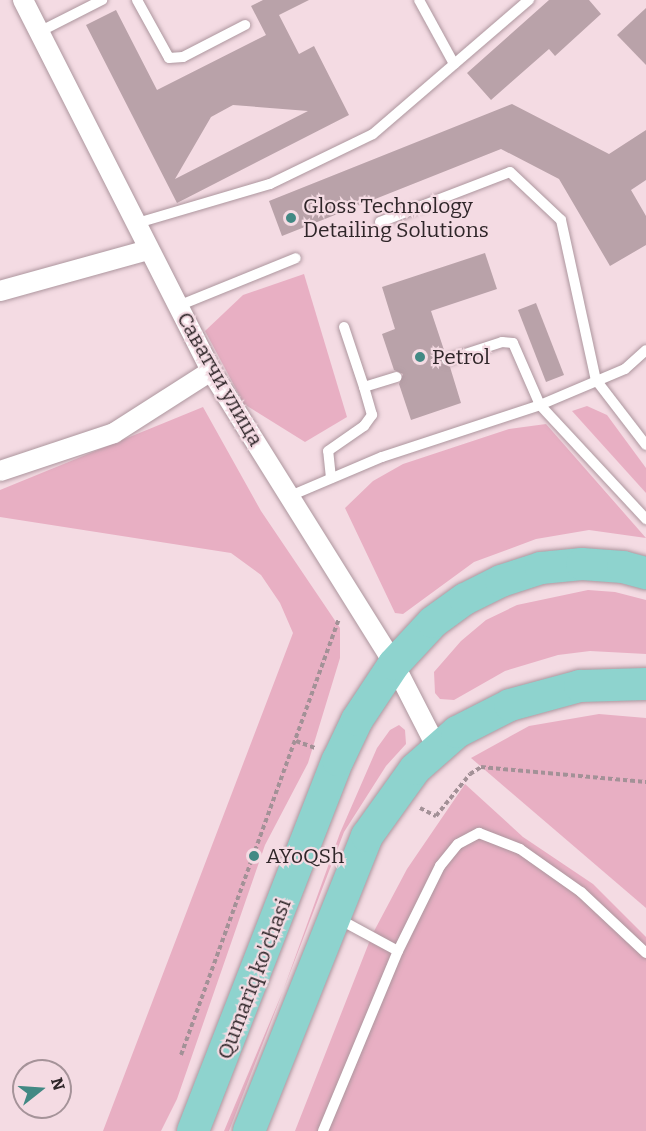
<!DOCTYPE html>
<meta charset="utf-8">
<style>
body{margin:0}
#map{position:relative;width:646px;height:1131px;overflow:hidden;background:#f4dbe3;font-family:Bitter,serif}
div>[style]{position:absolute}
[style*='--x']{left:calc(var(--x)*1px);top:calc(var(--y)*1px);width:calc(var(--w)*1px);rotate:calc(var(--a)*1deg)}
.green>*{inset:0;background:#e8afc3}
.building>*{inset:0;background:#b9a2a9}
.path>*{height:4px;margin-top:-2px;transform-origin:0;background:repeating-linear-gradient(90deg,#a39197 0 4.5px,transparent 0 7.5px)}
.roads{filter:drop-shadow(0 0 2px #ad969e) drop-shadow(0 0 2px #ad969e)}
.lane>*{height:10px;margin:-5px;padding:0 5px;transform-origin:5px;border-radius:5px;background:#fff}
.street>*{height:20px;margin:-10px;padding:0 10px;transform-origin:10px;border-radius:10px;background:#fff}
.primary>*{height:32px;margin:-16px;padding:0 16px;transform-origin:16px;border-radius:16px;background:#8ed3ce}
.dots>*{width:16px;height:16px;translate:-50% -50%;box-sizing:border-box;border:3px solid #f4dbe3;border-radius:50%}
span{translate:-50% -50%;white-space:nowrap;text-align:center;line-height:1.15;-webkit-text-stroke:4.5px #f4dbe3;paint-order:stroke}
.poi-label{font-size:21px;color:#2f2629}
.left{translate:0 -50%;text-align:left}
.street-label{font-size:21px;color:#2f2629}
.north{position:absolute;left:12px;top:1059px;width:60px;height:60px;box-sizing:border-box;background:#f4dbe3;border:2px solid #a59399;border-radius:50%;rotate:73deg;font-size:16px;font-weight:700;line-height:24px;text-align:center;color:#2f2629}
.north::after{content:'';display:block;margin:auto;width:21px;height:27px;background:#428984;clip-path:polygon(50% 0,100% 100%,50% 72%,0 100%)}
</style>
<div id="map">
<div class="green">
<i style="clip-path:polygon(304px 274px,347px 417px,305px 442px,244px 404px,205px 331px,243px 295px)"></i>
<i style="clip-path:polygon(587px 406px,607px 415px,646px 468px,646px 493px,572px 411px)"></i>
<i style="clip-path:polygon(203px 407px,261px 511px,340px 628px,340px 658px,308px 763px,265px 845px,177px 1099px,161px 1131px,103px 1131px,293px 633px,280px 603px,261px 575px,231px 553px,0 517px,0 490px)"></i>
<i style="clip-path:polygon(546px 424px,646px 538px,589px 530px,536px 539px,474px 562px,403px 614px,395px 613px,345px 508px,373px 481px,403px 464px,509px 429px)"></i>
<i style="clip-path:polygon(588px 590px,615px 592px,646px 600px,646px 654px,590px 651px,558px 655px,505px 671px,454px 700px,440px 699px,435px 693px,434px 672px,461px 641px,486px 620px,517px 605px)"></i>
<i style="clip-path:polygon(599px 714px,646px 718px,646px 908px,471px 758px,529px 726px)"></i>
<i style="clip-path:polygon(399px 725px,405px 730px,406px 744px,386px 766px,344px 832px,283px 991px,229px 1131px,224px 1131px,283px 991px,340px 833px,377px 748px,390px 730px)"></i>
<i style="clip-path:polygon(465px 784px,523px 837px,593px 884px,646px 937px,646px 1131px,295px 1131px,372px 935px,407px 869px)"></i>
</div>
<div class="building">
<i style="clip-path:polygon(evenodd,263px 0,309px 0,279px 15px,299px 54px,314px 46px,349px 115px,177px 203px,86px 25px,116px 10px,157px 90px,266px 35px,251px 6px,263px 0,233px 105px,308px 111px,175px 179px,211px 117px,233px 105px)"></i>
<i style="clip-path:polygon(549px 0,589px 0,601px 14px,555px 56px,549px 49px,491px 100px,467px 73px)"></i>
<i style="clip-path:polygon(646px 8px,646px 65px,617px 35px)"></i>
<i style="clip-path:polygon(512px 104px,609px 154px,646px 130px,646px 180px,631px 190px,646px 216px,646px 245px,610px 266px,559px 179px,501px 149px,282px 236px,269px 201px)"></i>
<i style="clip-path:polygon(485px 253px,497px 289px,431px 311px,445px 353px,440px 363px,450px 367px,461px 403px,411px 420px,399px 384px,403px 374px,394px 370px,382px 334px,395px 329px,382px 287px)"></i>
<i style="clip-path:polygon(536px 303px,564px 375px,546px 382px,518px 310px)"></i>
</div>
<div class="path">
<i style="--x:296;--y:741;--w:20;--a:20"></i>
<i style="--x:420;--y:808;--w:18;--a:27"></i>
<i style="--x:436;--y:816;--w:54;--a:-51"></i>
<i style="--x:470;--y:774;--w:13;--a:-32"></i>
<i style="--x:481;--y:767;--w:166;--a:5.2"></i>
<i style="--x:181;--y:1055;--w:464;--a:-70.1"></i>
</div>
<div class="roads">
<div class="lane">
<i style="--x:137;--y:0;--w:66;--a:61.1"></i>
<i style="--x:169;--y:58;--w:14;--a:-4"></i>
<i style="--x:183;--y:57;--w:70;--a:-27.3"></i>
<i style="--x:419;--y:0;--w:73;--a:61.3"></i>
<i style="--x:39;--y:32;--w:71;--a:-26.9"></i>
<i style="--x:380;--y:222;--w:139;--a:-21"></i>
<i style="--x:510;--y:172;--w:70;--a:43.3"></i>
<i style="--x:561;--y:220;--w:164;--a:77.7"></i>
<i style="--x:596;--y:380;--w:82;--a:52.4"></i>
<i style="--x:134;--y:224;--w:142;--a:-16.4"></i>
<i style="--x:270;--y:184;--w:114;--a:-25.9"></i>
<i style="--x:373;--y:134;--w:206;--a:-40.7"></i>
<i style="--x:178;--y:306;--w:127;--a:-22.1"></i>
<i style="--x:344;--y:327;--w:63;--a:71.6"></i>
<i style="--x:447;--y:360;--w:58;--a:-18.1"></i>
<i style="--x:502;--y:342;--w:11;--a:5"></i>
<i style="--x:513;--y:343;--w:68;--a:66.5"></i>
<i style="--x:540;--y:405;--w:156;--a:47.1"></i>
<i style="--x:331;--y:478;--w:27;--a:-96"></i>
<i style="--x:328;--y:451;--w:44;--a:-34.8"></i>
<i style="--x:364;--y:426;--w:14;--a:-54"></i>
<i style="--x:372;--y:415;--w:29;--a:-106"></i>
<i style="--x:364;--y:387;--w:34;--a:-17"></i>
<i style="--x:290;--y:496;--w:100;--a:-23"></i>
<i style="--x:382;--y:457;--w:166;--a:-18.2"></i>
<i style="--x:540;--y:405;--w:92;--a:-23"></i>
<i style="--x:625;--y:369;--w:28;--a:-42"></i>
<i style="--x:337;--y:918;--w:69;--a:28.4"></i>
<i style="--x:323;--y:1131;--w:195;--a:-67.4"></i>
<i style="--x:398;--y:951;--w:95;--a:-63.7"></i>
<i style="--x:440;--y:866;--w:28;--a:-51"></i>
<i style="--x:458;--y:844;--w:24;--a:-28"></i>
<i style="--x:479;--y:833;--w:44;--a:21.3"></i>
<i style="--x:520;--y:849;--w:75;--a:35.2"></i>
<i style="--x:581;--y:892;--w:89;--a:43.2"></i>
</div>
<div class="street">
<i style="--x:23;--y:0;--w:416;--a:63.1"></i>
<i style="--x:211;--y:371;--w:345;--a:58"></i>
<i style="--x:394;--y:664;--w:94;--a:62.9"></i>
<i style="--x:0;--y:291;--w:154;--a:-15.5"></i>
<i style="--x:0;--y:471;--w:120;--a:-18.4"></i>
<i style="--x:114;--y:433;--w:115;--a:-32.6"></i>
</div>
<div class="primary">
<i style="--x:193;--y:1131;--w:398;--a:-68.7"></i>
<i style="--x:338;--y:760;--w:44;--a:-64.6"></i>
<i style="--x:357;--y:720;--w:67;--a:-56.5"></i>
<i style="--x:394;--y:664;--w:57;--a:-47.1"></i>
<i style="--x:433;--y:622;--w:39;--a:-36"></i>
<i style="--x:465;--y:599;--w:40;--a:-26.6"></i>
<i style="--x:501;--y:581;--w:42;--a:-18"></i>
<i style="--x:541;--y:568;--w:41;--a:-5.6"></i>
<i style="--x:582;--y:564;--w:41;--a:4.2"></i>
<i style="--x:623;--y:567;--w:24;--a:15"></i>
<i style="--x:249;--y:1131;--w:318;--a:-68.2"></i>
<i style="--x:367;--y:836;--w:82;--a:-54.4"></i>
<i style="--x:415;--y:769;--w:56;--a:-41.4"></i>
<i style="--x:457;--y:732;--w:59;--a:-27"></i>
<i style="--x:510;--y:705;--w:73;--a:-15.2"></i>
<i style="--x:580;--y:686;--w:66;--a:-1.7"></i>
</div>
</div>
<div class="dots">
<i style="left:291px;top:218px;background:#428984"></i>
<i style="left:420px;top:357px;background:#428984"></i>
<i style="left:254px;top:856px;background:#428984"></i>
</div>
<div class="poi-label">
<span class="left" style="left:303px;top:218px">Gloss Technology<br>Detailing Solutions</span>
<span class="left" style="left:432px;top:357px">Petrol</span>
<span class="left" style="left:266px;top:856px">AYoQSh</span>
</div>
<div class="street-label">
<span style="left:220px;top:379px;rotate:60deg">Саватчи улица</span>
<span style="left:254px;top:979px;rotate:-69deg">Qumariq ko'chasi</span>
</div>
<div class="north">N</div>
</div>
